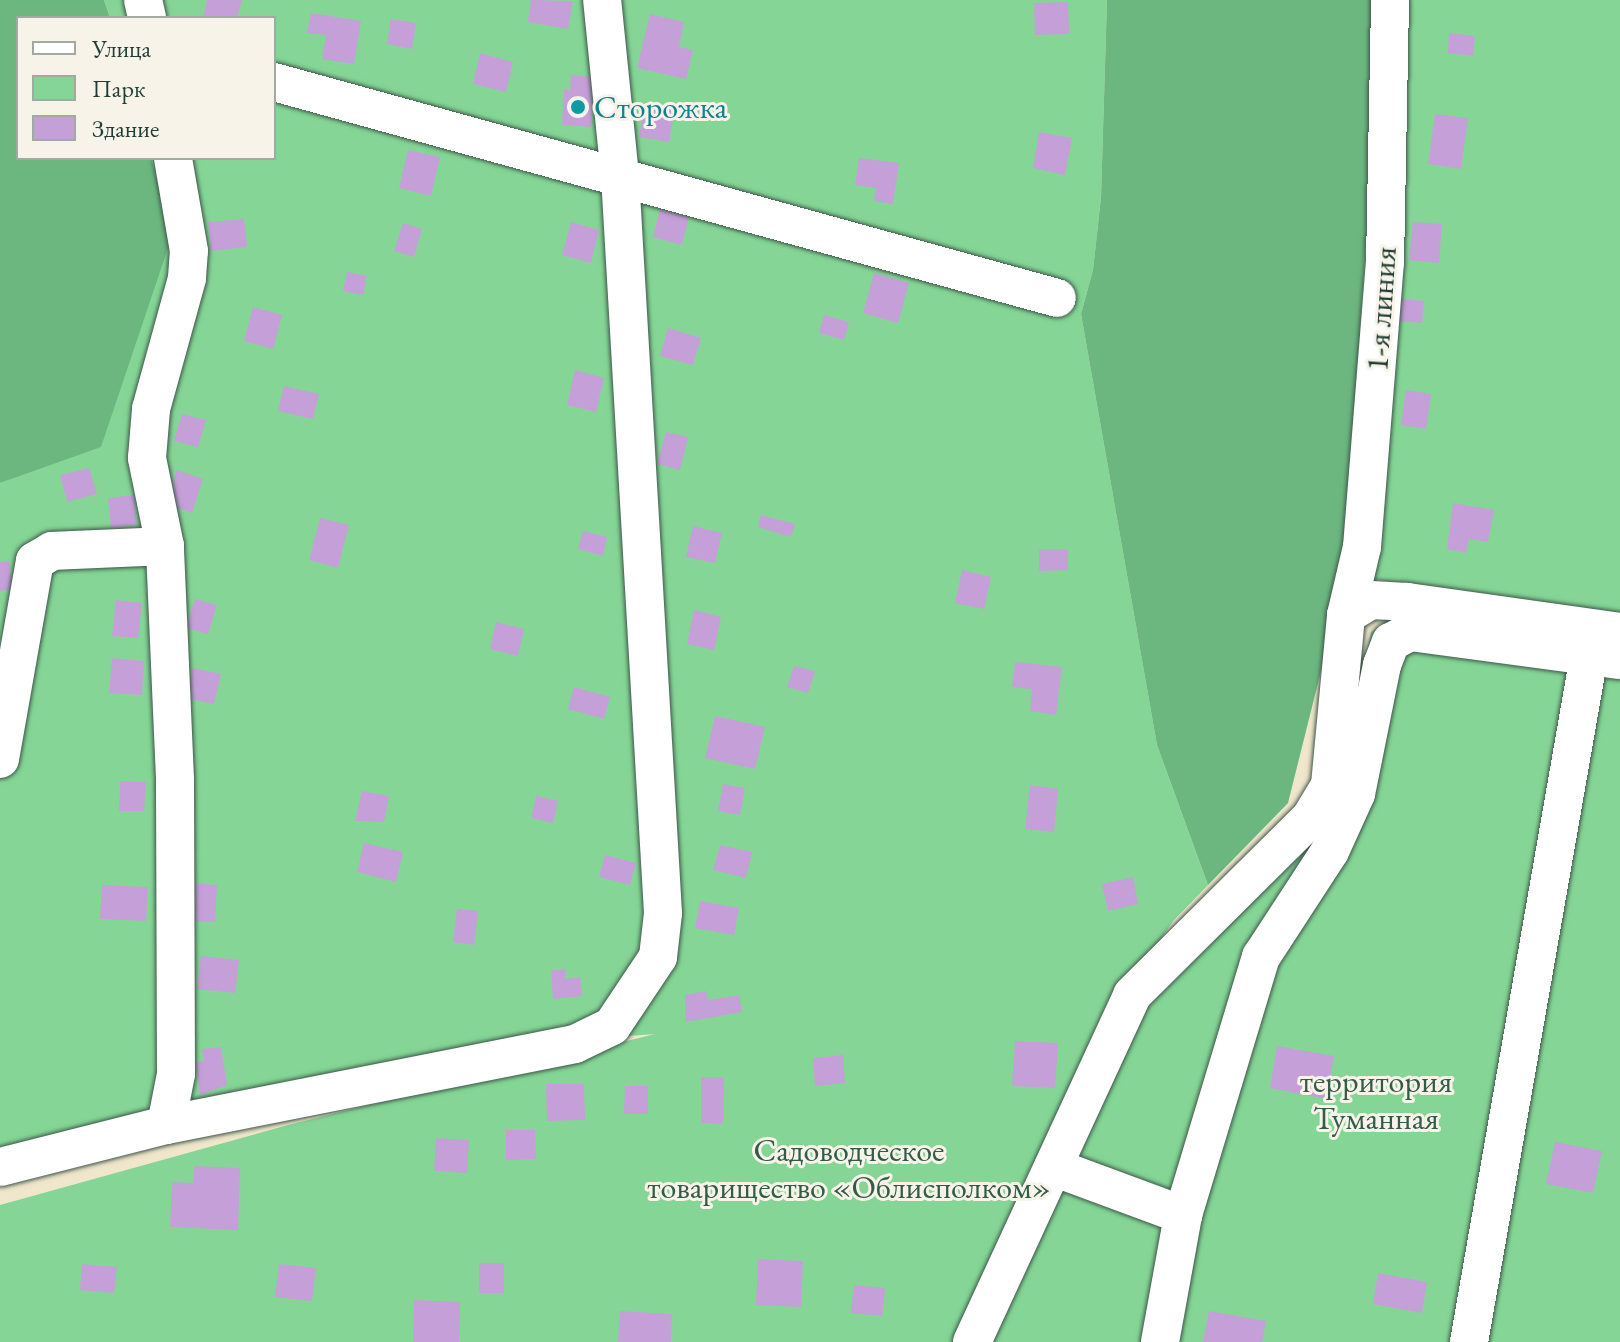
<!DOCTYPE html>
<meta charset="utf-8">
<style>
body{margin:0}
#map{position:relative;width:1620px;height:1342px;overflow:hidden;background:#f0e6cb;font-family:"EB Garamond",serif}
div>[style]{position:absolute}
[style*='--x']{left:calc(var(--x)*1px);top:calc(var(--y)*1px);width:calc(var(--w)*1px);rotate:calc(var(--a)*1deg)}
.green>*{inset:0;background:#85d696}
.forest>*{inset:0;background:#6cb77f}
.building>*{inset:0;background:#c59fd8}
.roads{filter:drop-shadow(0 0 2px #3e564b) drop-shadow(0 0 2px #3e564b)}
.minor>*{height:38px;margin:-19px;padding:0 19px;transform-origin:19px;border-radius:19px;background:#fff}
.dots>*{width:22px;height:22px;translate:-50% -50%;box-sizing:border-box;border:4px solid #f7f3e8;border-radius:50%}
span{translate:-50% -50%;white-space:nowrap;text-align:center;line-height:1.15;-webkit-text-stroke:6px #f7f3e8;paint-order:stroke}
.culture-label{font-size:32px;color:#0d838f}
.left{translate:0 -50%;text-align:left}
.street-label{font-size:32px;color:#1f3d34}
.park-label{font-size:32px;color:#335c48}
.legend{position:absolute;left:16px;top:16px;width:260px;height:144px;box-sizing:border-box;background:#f7f3e8;border:2px solid #a1aaa0;margin:0;padding:10px 14px;list-style:none;font-size:24px;color:#1f3d34}
.legend li{display:flex;align-items:center;gap:16px;height:40px}
.legend b{width:40px;border:2px solid #a1aaa0}
</style>
<div id="map">
<div class="green">
<i style="clip-path:polygon(104px 0,1107px 0,1101px 197px,1093px 270px,1081px 314px,1157px 745px,1208px 885px,1173px 921px,1112px 1013px,964px 1342px,0 1342px,0 1205px,288px 1125px,655px 1034px,562px 1041px,0 1147px,0 483px,33px 470px,173px 233px,151px 158px,274px 158px,274px 18px,110px 18px)"></i>
<i style="clip-path:polygon(1381px 0,1620px 0,1620px 615px,1345px 575px)"></i>
<i style="clip-path:polygon(1394px 616px,1620px 644px,1620px 1342px,979px 1342px,1130px 1014px,1340px 799px,1371px 632px)"></i>
</div>
<div class="forest">
<i style="clip-path:polygon(0 0,104px 0,110px 18px,18px 18px,18px 158px,151px 158px,173px 233px,101px 447px,0 483px)"></i>
<i style="clip-path:polygon(1107px 0,1381px 0,1345px 575px,1288px 803px,1208px 885px,1157px 745px,1081px 314px,1093px 270px,1101px 197px)"></i>
</div>
<div class="building">
<i style="clip-path:polygon(207px 0,242px 0,237px 18px,203px 18px)"></i>
<i style="clip-path:polygon(531px 0,573px 1px,568px 29px,528px 22px)"></i>
<i style="clip-path:polygon(1068px 2px,1069px 34px,1035px 35px,1034px 3px)"></i>
<i style="clip-path:polygon(311px 13px,361px 21px,354px 64px,322px 59px,326px 35px,307px 33px)"></i>
<i style="clip-path:polygon(650px 14px,684px 22px,679px 47px,693px 50px,686px 79px,637px 68px)"></i>
<i style="clip-path:polygon(391px 19px,416px 23px,412px 49px,387px 44px)"></i>
<i style="clip-path:polygon(1449px 33px,1475px 36px,1473px 56px,1448px 53px)"></i>
<i style="clip-path:polygon(480px 53px,513px 62px,506px 92px,473px 84px)"></i>
<i style="clip-path:polygon(571px 75px,596px 77px,591px 127px,562px 125px,564px 89px,570px 90px)"></i>
<i style="clip-path:polygon(645px 103px,675px 108px,669px 142px,639px 137px)"></i>
<i style="clip-path:polygon(1435px 114px,1468px 118px,1461px 169px,1428px 164px)"></i>
<i style="clip-path:polygon(1039px 132px,1072px 138px,1065px 175px,1033px 168px)"></i>
<i style="clip-path:polygon(408px 150px,440px 157px,431px 196px,399px 188px)"></i>
<i style="clip-path:polygon(859px 158px,899px 163px,893px 204px,874px 201px,876px 188px,855px 185px)"></i>
<i style="clip-path:polygon(660px 209px,689px 216px,682px 245px,653px 237px)"></i>
<i style="clip-path:polygon(244px 219px,247px 247px,211px 251px,208px 222px)"></i>
<i style="clip-path:polygon(571px 222px,599px 230px,591px 263px,562px 255px)"></i>
<i style="clip-path:polygon(1413px 222px,1442px 224px,1439px 263px,1409px 260px)"></i>
<i style="clip-path:polygon(403px 223px,422px 229px,414px 257px,394px 251px)"></i>
<i style="clip-path:polygon(347px 272px,367px 276px,363px 295px,343px 291px)"></i>
<i style="clip-path:polygon(874px 273px,909px 283px,898px 323px,863px 313px)"></i>
<i style="clip-path:polygon(1400px 299px,1424px 301px,1422px 323px,1398px 321px)"></i>
<i style="clip-path:polygon(253px 307px,282px 315px,273px 349px,244px 341px)"></i>
<i style="clip-path:polygon(824px 315px,849px 322px,844px 340px,819px 333px)"></i>
<i style="clip-path:polygon(668px 328px,701px 338px,693px 365px,660px 356px)"></i>
<i style="clip-path:polygon(575px 370px,604px 378px,596px 412px,567px 405px)"></i>
<i style="clip-path:polygon(284px 386px,319px 394px,313px 419px,278px 411px)"></i>
<i style="clip-path:polygon(1406px 390px,1431px 394px,1426px 429px,1401px 425px)"></i>
<i style="clip-path:polygon(182px 414px,206px 420px,198px 447px,174px 441px)"></i>
<i style="clip-path:polygon(666px 432px,688px 437px,680px 470px,657px 464px)"></i>
<i style="clip-path:polygon(89px 468px,97px 494px,67px 502px,60px 475px)"></i>
<i style="clip-path:polygon(177px 470px,203px 479px,192px 513px,166px 504px)"></i>
<i style="clip-path:polygon(134px 495px,137px 525px,111px 528px,108px 498px)"></i>
<i style="clip-path:polygon(1453px 503px,1494px 510px,1488px 542px,1469px 539px,1466px 553px,1447px 549px)"></i>
<i style="clip-path:polygon(761px 515px,795px 524px,791px 537px,758px 527px)"></i>
<i style="clip-path:polygon(320px 518px,349px 525px,338px 568px,309px 560px)"></i>
<i style="clip-path:polygon(693px 526px,722px 533px,715px 563px,686px 557px)"></i>
<i style="clip-path:polygon(583px 531px,607px 537px,603px 556px,578px 549px)"></i>
<i style="clip-path:polygon(1039px 549px,1068px 549px,1068px 570px,1039px 571px)"></i>
<i style="clip-path:polygon(9px 561px,13px 589px,0 591px,0 562px)"></i>
<i style="clip-path:polygon(962px 570px,991px 577px,984px 609px,955px 603px)"></i>
<i style="clip-path:polygon(195px 599px,217px 605px,208px 634px,186px 628px)"></i>
<i style="clip-path:polygon(116px 600px,142px 603px,138px 638px,112px 636px)"></i>
<i style="clip-path:polygon(694px 610px,721px 617px,714px 650px,687px 644px)"></i>
<i style="clip-path:polygon(496px 622px,524px 629px,518px 656px,490px 649px)"></i>
<i style="clip-path:polygon(112px 658px,144px 661px,142px 695px,109px 693px)"></i>
<i style="clip-path:polygon(1015px 662px,1062px 667px,1056px 715px,1030px 711px,1032px 689px,1012px 687px)"></i>
<i style="clip-path:polygon(794px 666px,815px 671px,808px 693px,787px 687px)"></i>
<i style="clip-path:polygon(193px 668px,221px 674px,214px 704px,186px 698px)"></i>
<i style="clip-path:polygon(574px 687px,610px 697px,604px 719px,568px 709px)"></i>
<i style="clip-path:polygon(715px 716px,765px 727px,755px 769px,705px 758px)"></i>
<i style="clip-path:polygon(120px 781px,146px 782px,144px 811px,119px 811px)"></i>
<i style="clip-path:polygon(723px 784px,745px 788px,740px 815px,718px 811px)"></i>
<i style="clip-path:polygon(1030px 785px,1058px 789px,1054px 832px,1025px 829px)"></i>
<i style="clip-path:polygon(362px 791px,389px 796px,384px 822px,355px 821px)"></i>
<i style="clip-path:polygon(536px 796px,558px 801px,553px 823px,531px 818px)"></i>
<i style="clip-path:polygon(364px 843px,403px 852px,396px 882px,357px 872px)"></i>
<i style="clip-path:polygon(720px 845px,752px 852px,746px 878px,713px 870px)"></i>
<i style="clip-path:polygon(605px 855px,636px 863px,630px 885px,599px 877px)"></i>
<i style="clip-path:polygon(1133px 877px,1138px 904px,1108px 911px,1102px 884px)"></i>
<i style="clip-path:polygon(191px 883px,217px 885px,215px 922px,189px 921px)"></i>
<i style="clip-path:polygon(102px 885px,148px 887px,146px 921px,100px 919px)"></i>
<i style="clip-path:polygon(700px 901px,739px 908px,734px 935px,695px 928px)"></i>
<i style="clip-path:polygon(457px 909px,478px 911px,474px 945px,453px 942px)"></i>
<i style="clip-path:polygon(201px 956px,239px 960px,235px 993px,197px 989px)"></i>
<i style="clip-path:polygon(565px 969px,565px 979px,580px 977px,582px 996px,553px 999px,551px 970px)"></i>
<i style="clip-path:polygon(706px 991px,708px 1000px,739px 995px,742px 1012px,685px 1022px,685px 995px)"></i>
<i style="clip-path:polygon(1015px 1041px,1058px 1043px,1055px 1088px,1012px 1086px)"></i>
<i style="clip-path:polygon(1277px 1046px,1334px 1056px,1326px 1099px,1270px 1088px)"></i>
<i style="clip-path:polygon(221px 1047px,227px 1085px,200px 1095px,195px 1062px,204px 1061px,202px 1049px)"></i>
<i style="clip-path:polygon(843px 1055px,845px 1083px,815px 1086px,813px 1058px)"></i>
<i style="clip-path:polygon(701px 1077px,724px 1077px,723px 1124px,701px 1123px)"></i>
<i style="clip-path:polygon(546px 1084px,584px 1084px,585px 1120px,547px 1121px)"></i>
<i style="clip-path:polygon(625px 1086px,648px 1086px,648px 1114px,624px 1114px)"></i>
<i style="clip-path:polygon(506px 1130px,535px 1130px,536px 1159px,506px 1160px)"></i>
<i style="clip-path:polygon(436px 1138px,469px 1140px,467px 1173px,434px 1171px)"></i>
<i style="clip-path:polygon(1555px 1142px,1602px 1151px,1593px 1193px,1546px 1184px)"></i>
<i style="clip-path:polygon(194px 1166px,240px 1168px,238px 1230px,170px 1227px,172px 1182px,193px 1183px)"></i>
<i style="clip-path:polygon(758px 1259px,803px 1261px,801px 1307px,756px 1305px)"></i>
<i style="clip-path:polygon(479px 1263px,504px 1263px,504px 1293px,479px 1293px)"></i>
<i style="clip-path:polygon(82px 1264px,117px 1267px,114px 1293px,80px 1290px)"></i>
<i style="clip-path:polygon(279px 1264px,316px 1268px,312px 1301px,275px 1297px)"></i>
<i style="clip-path:polygon(1378px 1273px,1427px 1282px,1422px 1313px,1373px 1304px)"></i>
<i style="clip-path:polygon(854px 1285px,885px 1288px,882px 1316px,851px 1313px)"></i>
<i style="clip-path:polygon(414px 1300px,460px 1302px,459px 1342px,413px 1342px)"></i>
<i style="clip-path:polygon(620px 1311px,672px 1314px,671px 1342px,618px 1342px)"></i>
<i style="clip-path:polygon(1209px 1311px,1266px 1321px,1262px 1342px,1203px 1342px)"></i>
</div>
<div class="roads">
<div class="minor">
<i style="--x:143;--y:0;--w:18;--a:77"></i>
<i style="--x:274;--y:82;--w:812;--a:15.42"></i>
<i style="--x:1346;--y:615;--w:70;--a:-76.8"></i>
<i style="--x:1362;--y:547;--w:285;--a:-85.4"></i>
<i style="--x:1385;--y:263;--w:263;--a:-88.9"></i>
<i style="--x:0;--y:759;--w:201;--a:-80"></i>
<i style="--x:35;--y:561;--w:20;--a:-30"></i>
<i style="--x:52;--y:551;--w:113;--a:-2.5"></i>
<i style="--x:166;--y:1125;--w:52;--a:-78.9"></i>
<i style="--x:176;--y:1074;--w:295;--a:-90.2"></i>
<i style="--x:175;--y:779;--w:233;--a:-92.5"></i>
<i style="--x:165;--y:546;--w:90;--a:-101.6"></i>
<i style="--x:147;--y:458;--w:49;--a:-85.3"></i>
<i style="--x:151;--y:409;--w:136;--a:-74.6"></i>
<i style="--x:187;--y:278;--w:27;--a:-86"></i>
<i style="--x:189;--y:251;--w:94;--a:-99.8"></i>
<i style="--x:0;--y:1167;--w:171;--a:-14.2"></i>
<i style="--x:166;--y:1125;--w:417;--a:-11.2"></i>
<i style="--x:575;--y:1044;--w:41;--a:-25.9"></i>
<i style="--x:612;--y:1026;--w:83;--a:-56.3"></i>
<i style="--x:658;--y:957;--w:44;--a:-83.5"></i>
<i style="--x:663;--y:913;--w:738;--a:-93.34"></i>
<i style="--x:620;--y:176;--w:177;--a:-95.8"></i>
<i style="--x:1053;--y:1167;--w:139;--a:20.3"></i>
<i style="--x:972;--y:1342;--w:382;--a:-65.2"></i>
<i style="--x:1132;--y:995;--w:252;--a:-44.8"></i>
<i style="--x:1311;--y:817;--w:37;--a:-59"></i>
<i style="--x:1330;--y:785;--w:171;--a:-84.6"></i>
<i style="--x:1346;--y:615;--w:29;--a:-31"></i>
<i style="--x:1371;--y:600;--w:36;--a:3"></i>
<i style="--x:1407;--y:602;--w:215;--a:8"></i>
<i style="--x:1160;--y:1342;--w:129;--a:-79.7"></i>
<i style="--x:1183;--y:1215;--w:270;--a:-73.2"></i>
<i style="--x:1261;--y:957;--w:126;--a:-56.9"></i>
<i style="--x:1330;--y:851;--w:63;--a:-65.5"></i>
<i style="--x:1356;--y:794;--w:132;--a:-78.6"></i>
<i style="--x:1382;--y:665;--w:25;--a:-69"></i>
<i style="--x:1391;--y:642;--w:21;--a:-28"></i>
<i style="--x:1410;--y:632;--w:212;--a:7.6"></i>
<i style="--x:1469;--y:1342;--w:696;--a:-80.08"></i>
</div>
</div>
<div class="dots">
<i style="left:578px;top:107px;background:#0f9aa8"></i>
</div>
<div class="culture-label">
<span class="left" style="left:594px;top:107px">Сторожка</span>
</div>
<div class="street-label">
<span style="left:1381px;top:309px;rotate:-86deg">1-я линия</span>
</div>
<div class="park-label">
<span style="left:1376px;top:1100px">территория<br>Туманная</span>
<span style="left:849px;top:1169px">Садоводческое<br>товарищество «Облисполком»</span>
</div>
<ul class="legend">
<li><b style="height:10px;background:#fff"></b>Улица</li>
<li><b style="height:22px;background:#85d696"></b>Парк</li>
<li><b style="height:22px;background:#c59fd8"></b>Здание</li>
</ul>
</div>
